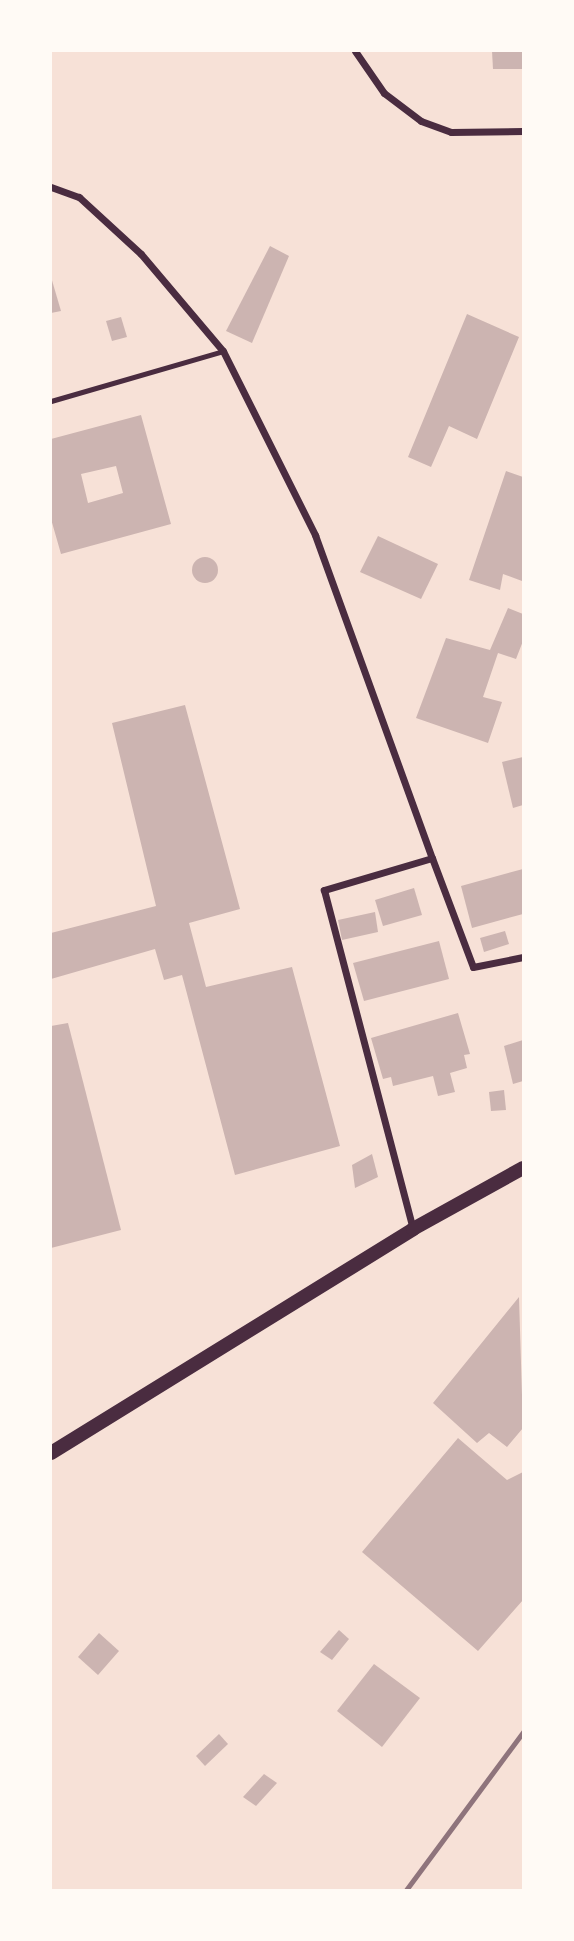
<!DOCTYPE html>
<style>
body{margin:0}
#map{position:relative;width:574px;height:1941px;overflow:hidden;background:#f7e1d7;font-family:Spectral,serif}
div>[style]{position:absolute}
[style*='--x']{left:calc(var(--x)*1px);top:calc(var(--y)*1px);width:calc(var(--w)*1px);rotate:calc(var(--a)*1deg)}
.building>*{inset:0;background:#ccb4b1}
.round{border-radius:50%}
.service>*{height:5px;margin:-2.5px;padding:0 2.5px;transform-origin:2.5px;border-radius:2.5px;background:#4a2c40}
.minor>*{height:7px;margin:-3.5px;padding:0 3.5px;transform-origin:3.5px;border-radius:3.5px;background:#4a2c40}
.secondary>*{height:14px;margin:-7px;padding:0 7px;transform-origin:7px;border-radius:7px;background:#4a2c40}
.rail>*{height:5px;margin:-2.5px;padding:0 2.5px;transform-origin:2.5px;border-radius:2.5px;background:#8f747c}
span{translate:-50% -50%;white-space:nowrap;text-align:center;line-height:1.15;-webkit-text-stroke:6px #fffaf5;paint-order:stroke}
.frame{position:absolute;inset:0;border:52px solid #fffaf5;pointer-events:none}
</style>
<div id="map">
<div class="building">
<i style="clip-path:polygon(492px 51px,523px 51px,523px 69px,493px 69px)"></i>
<i style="clip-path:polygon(270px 246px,289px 256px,252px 343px,226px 331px)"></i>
<i style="clip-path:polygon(51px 277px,61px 311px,51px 313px)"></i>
<i style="clip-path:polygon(467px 314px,519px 337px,477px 439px,449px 426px,431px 467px,408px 457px)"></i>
<i style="clip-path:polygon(121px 317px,127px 337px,112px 341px,106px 321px)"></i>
<i style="clip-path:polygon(evenodd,141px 415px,171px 524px,61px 554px,51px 519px,51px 439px,141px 415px,116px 466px,123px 493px,88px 503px,81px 474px,116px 466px)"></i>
<i style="clip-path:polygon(506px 471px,523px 477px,523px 576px,522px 581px,503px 574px,500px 590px,469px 580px)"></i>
<i style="clip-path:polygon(378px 536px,438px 564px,421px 599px,360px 572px)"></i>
<i class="round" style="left:192px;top:557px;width:26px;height:26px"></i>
<i style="clip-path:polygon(508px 608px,523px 614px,523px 641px,516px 659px,498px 653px,483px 697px,502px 702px,488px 743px,416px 718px,446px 638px,490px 650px)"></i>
<i style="clip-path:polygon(185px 705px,240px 909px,189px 923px,206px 987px,292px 967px,340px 1146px,235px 1175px,182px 975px,164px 980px,155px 949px,51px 979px,51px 933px,156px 906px,112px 723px)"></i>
<i style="clip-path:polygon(523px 757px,523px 805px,513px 808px,502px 762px)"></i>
<i style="clip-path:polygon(523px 869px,523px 914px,472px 928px,461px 886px)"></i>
<i style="clip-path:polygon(414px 888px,422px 915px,383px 926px,375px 900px)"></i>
<i style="clip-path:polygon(375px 912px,378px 932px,342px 940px,338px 920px)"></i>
<i style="clip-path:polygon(505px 931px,509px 944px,484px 952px,480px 938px)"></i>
<i style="clip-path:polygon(439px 941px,449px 979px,364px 1001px,353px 963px)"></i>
<i style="clip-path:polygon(458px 1013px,470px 1054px,464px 1055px,467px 1068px,450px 1073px,455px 1092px,438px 1096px,433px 1076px,393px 1086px,391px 1077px,383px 1079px,371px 1038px)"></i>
<i style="clip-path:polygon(68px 1023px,121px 1230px,51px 1248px,51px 1026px)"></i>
<i style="clip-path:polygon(523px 1040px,523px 1081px,513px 1084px,504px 1046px)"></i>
<i style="clip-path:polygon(504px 1090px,506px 1110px,491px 1111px,489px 1092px)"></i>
<i style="clip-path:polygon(372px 1154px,378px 1177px,355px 1188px,352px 1165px)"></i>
<i style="clip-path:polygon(519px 1297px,523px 1428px,507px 1447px,489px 1433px,477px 1443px,433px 1403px)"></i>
<i style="clip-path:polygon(458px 1438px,507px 1480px,523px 1472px,523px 1600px,478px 1651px,362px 1552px)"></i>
<i style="clip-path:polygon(339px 1630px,349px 1639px,332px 1660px,320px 1652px)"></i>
<i style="clip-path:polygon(99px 1633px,119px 1651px,98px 1675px,78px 1657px)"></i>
<i style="clip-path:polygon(374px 1664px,420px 1698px,382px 1747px,337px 1711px)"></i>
<i style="clip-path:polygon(219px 1734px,228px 1744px,205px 1766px,196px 1756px)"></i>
<i style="clip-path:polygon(264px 1774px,277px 1783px,256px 1806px,243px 1797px)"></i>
</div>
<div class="service">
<i style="--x:51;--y:401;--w:179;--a:-16.2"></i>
</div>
<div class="minor">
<i style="--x:355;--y:51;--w:51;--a:55.4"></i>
<i style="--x:384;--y:93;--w:46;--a:37.1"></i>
<i style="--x:421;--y:121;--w:32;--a:20"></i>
<i style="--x:451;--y:132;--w:72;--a:-0.8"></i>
<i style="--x:51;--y:187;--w:30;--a:20"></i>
<i style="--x:79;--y:197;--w:84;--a:42.6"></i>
<i style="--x:141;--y:254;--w:127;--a:49.8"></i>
<i style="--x:223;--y:351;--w:206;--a:63.4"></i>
<i style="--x:315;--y:535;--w:344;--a:70.1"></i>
<i style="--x:432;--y:858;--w:113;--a:163.5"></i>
<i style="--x:324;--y:890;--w:350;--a:75.3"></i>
<i style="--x:432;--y:858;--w:116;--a:69.4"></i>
<i style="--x:473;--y:967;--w:51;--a:-11.3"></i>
</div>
<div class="secondary">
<i style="--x:51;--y:1453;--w:426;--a:-31.7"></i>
<i style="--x:413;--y:1229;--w:126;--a:-29"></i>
</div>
<div class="rail">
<i style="--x:406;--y:1890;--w:197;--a:-53.5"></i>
</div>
<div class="frame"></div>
</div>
